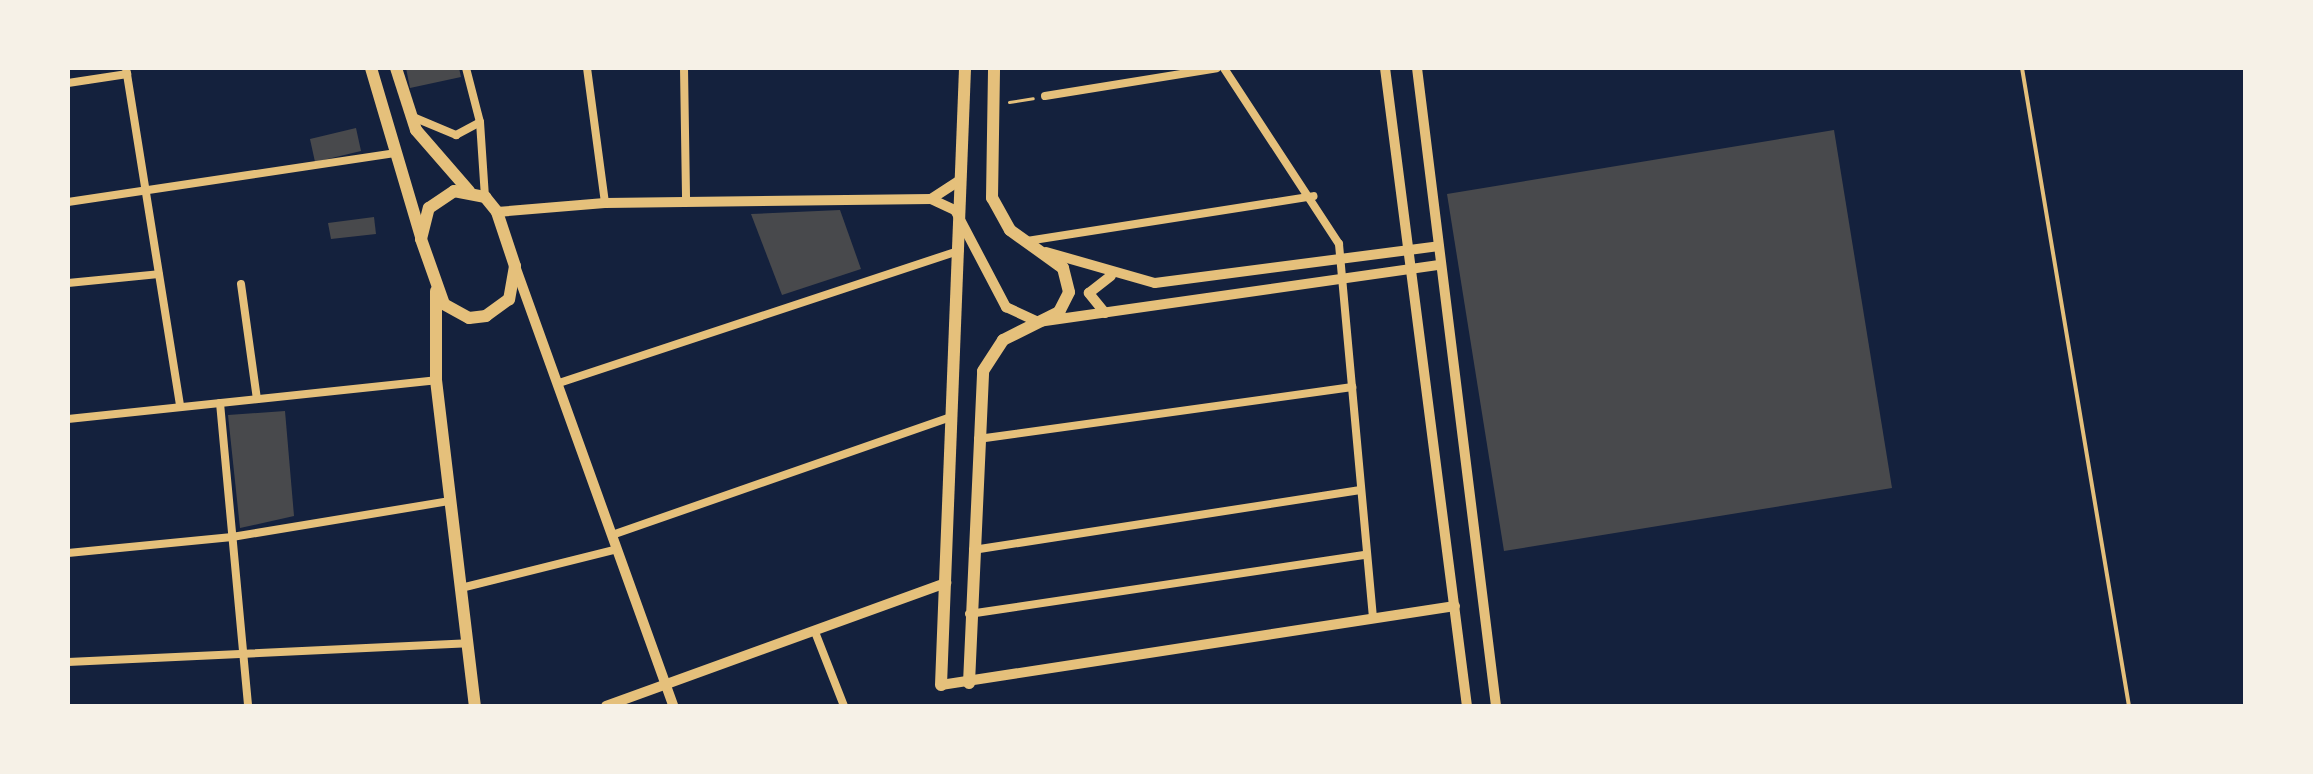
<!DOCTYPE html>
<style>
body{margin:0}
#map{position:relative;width:2313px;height:774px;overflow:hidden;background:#14213d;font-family:"Archivo Narrow",sans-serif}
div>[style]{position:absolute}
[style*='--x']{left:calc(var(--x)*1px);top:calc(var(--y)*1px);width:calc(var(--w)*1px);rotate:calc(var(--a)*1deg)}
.building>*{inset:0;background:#48494c}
.path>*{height:3px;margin:-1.5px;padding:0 1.5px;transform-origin:1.5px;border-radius:1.5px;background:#e5c07b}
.service>*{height:4px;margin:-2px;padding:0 2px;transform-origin:2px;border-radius:2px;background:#e5c07b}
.minor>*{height:8px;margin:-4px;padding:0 4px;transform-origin:4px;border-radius:4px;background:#e5c07b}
.tertiary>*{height:10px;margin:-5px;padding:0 5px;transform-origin:5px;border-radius:5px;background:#e5c07b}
.secondary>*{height:12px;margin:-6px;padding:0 6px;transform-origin:6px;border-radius:6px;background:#e5c07b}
span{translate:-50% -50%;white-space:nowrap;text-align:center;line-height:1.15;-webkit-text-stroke:6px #f6f1e7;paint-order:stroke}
.frame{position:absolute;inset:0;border:70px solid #f6f1e7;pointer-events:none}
</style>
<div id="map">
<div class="building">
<i style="clip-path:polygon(406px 68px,459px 68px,461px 77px,410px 88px)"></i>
<i style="clip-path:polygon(356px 128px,361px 151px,315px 162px,310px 139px)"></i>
<i style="clip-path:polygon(1834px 130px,1892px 488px,1504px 551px,1447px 194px)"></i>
<i style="clip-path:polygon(840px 210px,861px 269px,782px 295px,751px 214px)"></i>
<i style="clip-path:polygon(374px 217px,376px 234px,331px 239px,328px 223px)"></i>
<i style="clip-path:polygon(285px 411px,294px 516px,240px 528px,228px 415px)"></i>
</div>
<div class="path">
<i style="--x:1009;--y:102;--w:24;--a:-9"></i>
</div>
<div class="service">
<i style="--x:2022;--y:68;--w:647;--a:80.48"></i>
</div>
<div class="minor">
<i style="--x:126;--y:68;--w:343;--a:80.9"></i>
<i style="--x:466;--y:68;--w:56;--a:75.5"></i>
<i style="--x:480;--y:122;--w:75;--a:86.2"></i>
<i style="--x:587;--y:68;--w:136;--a:82.4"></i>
<i style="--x:684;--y:68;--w:134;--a:89.1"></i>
<i style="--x:68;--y:83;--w:60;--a:-8.7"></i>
<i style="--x:1045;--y:96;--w:174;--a:-9.2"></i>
<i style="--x:413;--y:117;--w:47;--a:22.7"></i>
<i style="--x:456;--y:135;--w:27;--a:-28"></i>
<i style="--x:68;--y:202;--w:327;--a:-8.5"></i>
<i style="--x:1027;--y:241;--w:290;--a:-8.9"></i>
<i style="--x:68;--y:283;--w:91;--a:-5.6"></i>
<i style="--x:241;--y:284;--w:116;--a:82.1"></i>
<i style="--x:559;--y:383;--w:422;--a:-18.3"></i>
<i style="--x:1352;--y:387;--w:233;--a:84.8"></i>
<i style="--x:220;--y:403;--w:304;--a:84.7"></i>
<i style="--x:68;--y:419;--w:370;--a:-6"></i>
<i style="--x:978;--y:439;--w:378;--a:-7.9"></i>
<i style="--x:1352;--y:387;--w:144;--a:-95.2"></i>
<i style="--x:1339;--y:244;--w:210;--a:-123.2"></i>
<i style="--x:612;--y:535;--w:361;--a:-19.2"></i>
<i style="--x:973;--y:550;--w:392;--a:-8.8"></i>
<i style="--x:68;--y:553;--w:165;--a:-5.6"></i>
<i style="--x:232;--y:537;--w:221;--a:-9.4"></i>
<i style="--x:461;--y:588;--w:161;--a:-14"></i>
<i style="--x:969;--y:614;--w:401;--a:-8.5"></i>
<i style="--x:815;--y:632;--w:79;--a:68.6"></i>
<i style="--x:68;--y:662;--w:400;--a:-2.7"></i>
</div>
<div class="tertiary">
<i style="--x:1385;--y:68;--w:643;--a:82.68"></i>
<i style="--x:1417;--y:68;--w:643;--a:82.94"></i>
<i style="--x:931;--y:199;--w:26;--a:25"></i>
<i style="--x:955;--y:210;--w:110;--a:62.3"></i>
<i style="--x:1006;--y:307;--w:35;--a:25"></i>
<i style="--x:1038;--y:322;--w:407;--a:-8.1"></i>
<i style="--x:497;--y:212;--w:108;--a:-4.8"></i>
<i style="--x:605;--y:203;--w:326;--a:-0.7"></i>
<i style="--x:931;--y:199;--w:33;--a:-33"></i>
<i style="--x:1046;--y:252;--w:113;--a:15.9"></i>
<i style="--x:1155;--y:283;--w:286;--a:-7.4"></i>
<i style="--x:515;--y:266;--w:468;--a:70.2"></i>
<i style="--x:1105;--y:313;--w:26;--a:-129"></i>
<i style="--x:1089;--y:293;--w:28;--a:-38"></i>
<i style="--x:941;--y:685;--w:520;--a:-8.74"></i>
<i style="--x:606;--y:706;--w:362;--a:-19.9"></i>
</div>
<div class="secondary">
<i style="--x:371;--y:68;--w:176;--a:73.5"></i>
<i style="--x:396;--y:68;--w:65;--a:72.1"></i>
<i style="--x:416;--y:130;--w:81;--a:49"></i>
<i style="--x:454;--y:191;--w:32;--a:11"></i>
<i style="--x:485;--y:197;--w:19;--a:51"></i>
<i style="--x:497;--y:212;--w:57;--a:71.6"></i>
<i style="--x:515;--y:266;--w:34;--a:100"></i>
<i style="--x:509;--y:299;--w:29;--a:144"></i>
<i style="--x:486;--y:316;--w:17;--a:173"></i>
<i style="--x:469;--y:318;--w:29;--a:-151"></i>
<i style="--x:444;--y:304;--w:69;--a:-109.5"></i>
<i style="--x:421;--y:239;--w:32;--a:-76"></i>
<i style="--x:429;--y:208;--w:30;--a:-34"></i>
<i style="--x:436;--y:291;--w:89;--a:90"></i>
<i style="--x:436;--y:380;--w:328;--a:83.2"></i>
<i style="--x:969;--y:683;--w:312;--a:-87.4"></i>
<i style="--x:983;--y:371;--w:37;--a:-57"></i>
<i style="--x:1003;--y:340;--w:63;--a:-26.6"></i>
<i style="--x:1059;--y:312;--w:22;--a:-63"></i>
<i style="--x:1069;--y:292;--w:25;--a:-104"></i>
<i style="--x:1063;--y:268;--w:65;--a:-144.4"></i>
<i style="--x:1010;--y:230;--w:37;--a:-119"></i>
<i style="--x:992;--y:198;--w:130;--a:-89.1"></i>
<i style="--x:941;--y:685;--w:617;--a:-87.77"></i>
</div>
<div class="frame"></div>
</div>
